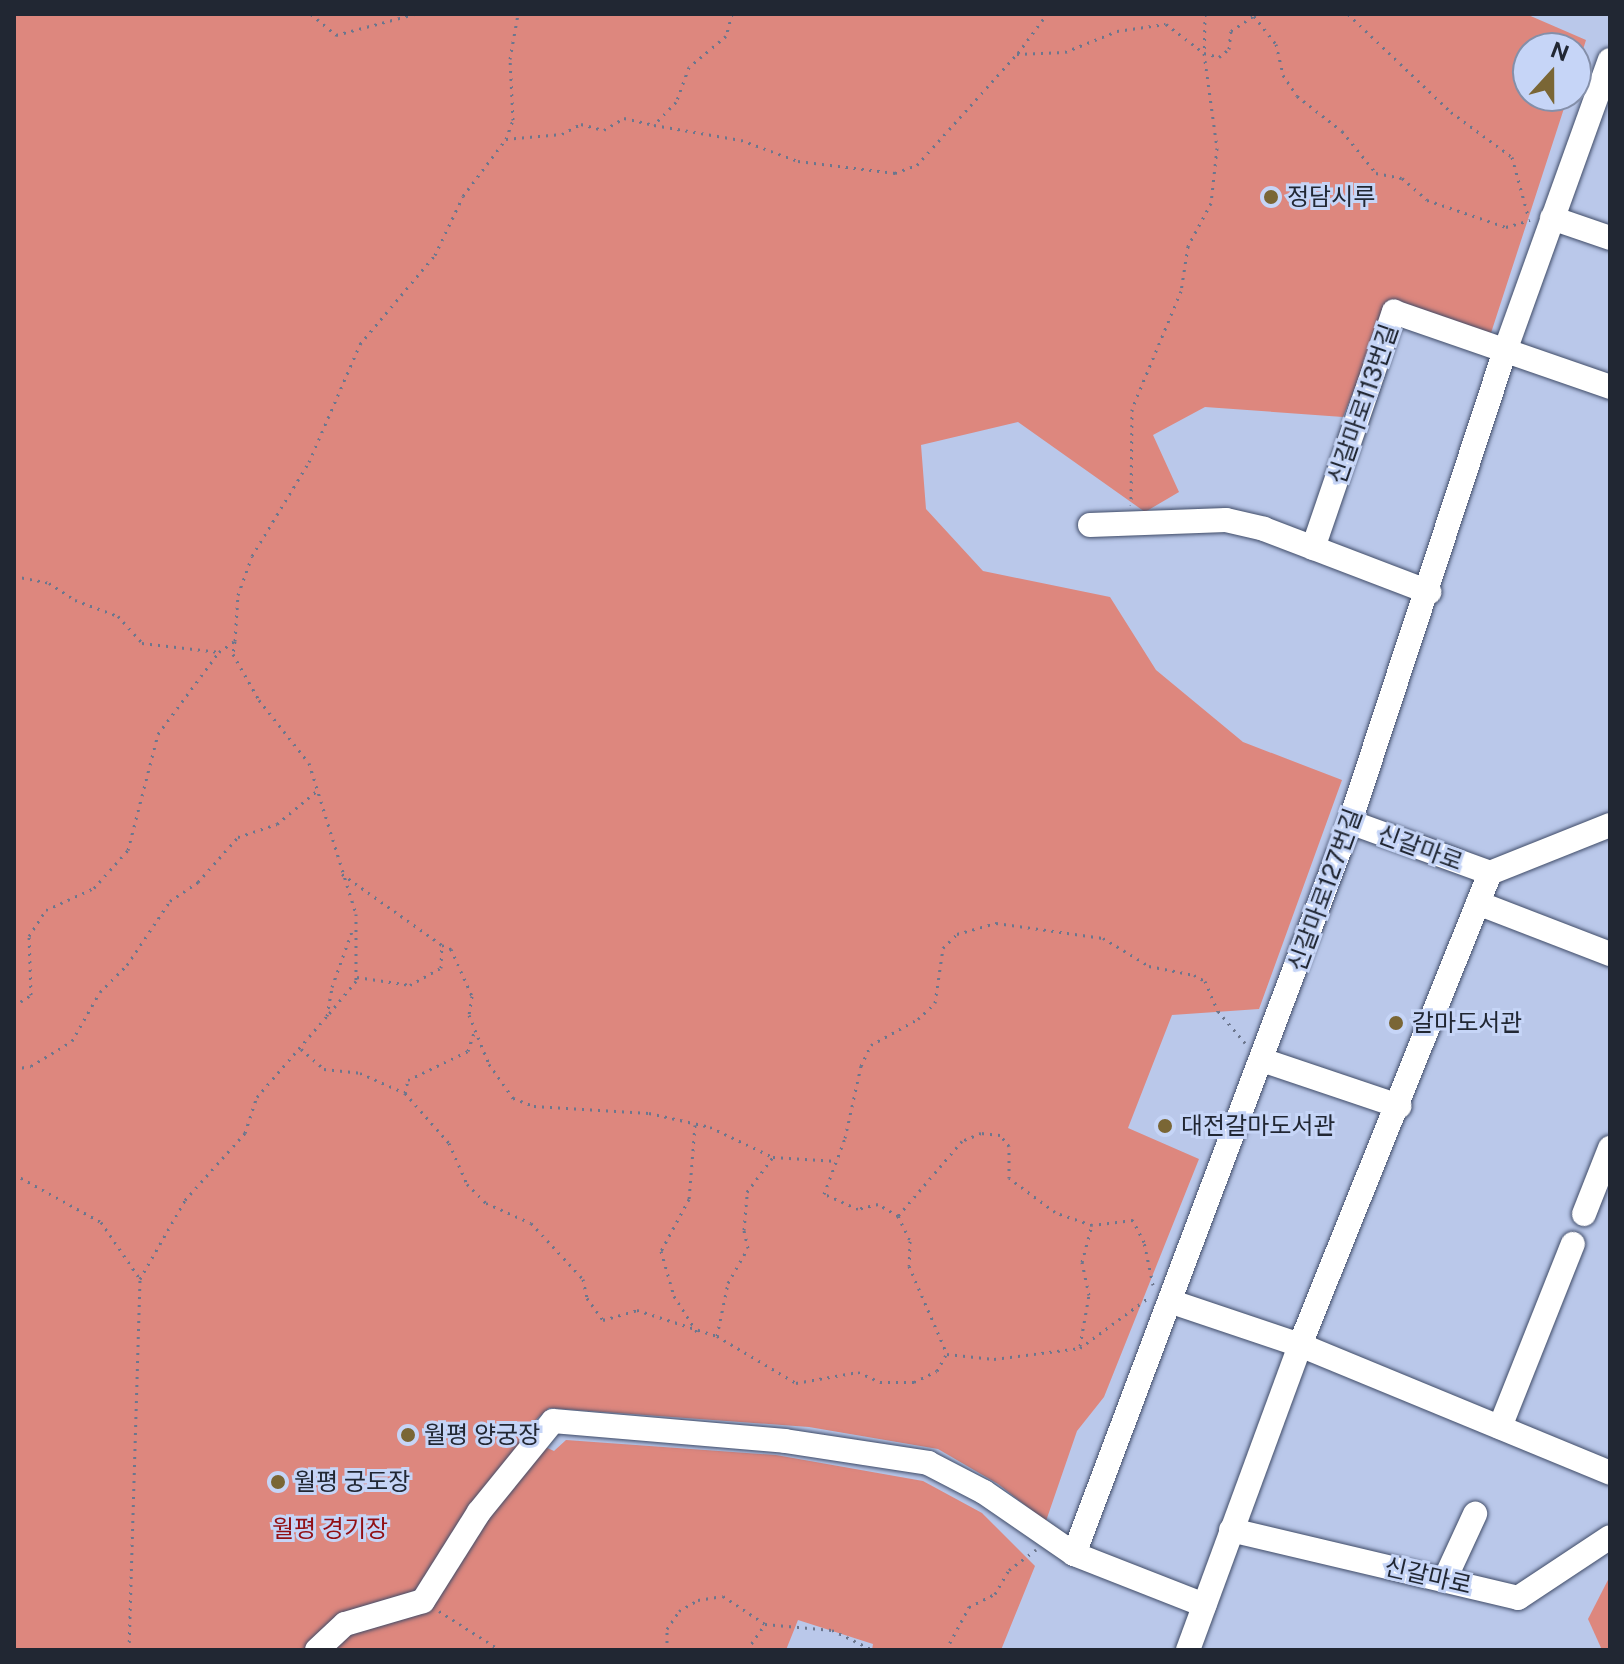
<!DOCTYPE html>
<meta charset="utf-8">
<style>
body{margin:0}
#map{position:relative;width:1624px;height:1664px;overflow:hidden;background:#bac8ea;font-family:"Public Sans","Noto Sans KR",sans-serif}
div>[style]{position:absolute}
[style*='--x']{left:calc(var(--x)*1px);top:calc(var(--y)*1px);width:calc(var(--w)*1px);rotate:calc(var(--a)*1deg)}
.green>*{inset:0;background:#dd877e}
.path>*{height:3px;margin-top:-1.5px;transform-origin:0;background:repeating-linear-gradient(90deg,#6c768d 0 2px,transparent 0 8px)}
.roads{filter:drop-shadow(0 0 2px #3f4b67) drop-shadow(0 0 2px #3f4b67)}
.minor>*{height:24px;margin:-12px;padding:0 12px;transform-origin:12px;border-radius:12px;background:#fff}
.dots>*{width:22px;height:22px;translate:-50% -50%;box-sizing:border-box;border:4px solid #c6d5f7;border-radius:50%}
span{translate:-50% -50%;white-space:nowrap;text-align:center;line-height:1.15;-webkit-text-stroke:6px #c6d5f7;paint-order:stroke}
.poi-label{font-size:24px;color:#212733}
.left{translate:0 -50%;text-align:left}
.street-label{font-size:24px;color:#212733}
.park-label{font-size:24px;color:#910f14}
.frame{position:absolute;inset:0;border:16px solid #212733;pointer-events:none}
.north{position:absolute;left:1512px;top:32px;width:80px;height:80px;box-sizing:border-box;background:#c6d5f7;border:2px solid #848fa9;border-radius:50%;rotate:21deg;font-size:22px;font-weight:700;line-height:32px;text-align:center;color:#212733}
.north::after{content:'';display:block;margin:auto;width:28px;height:36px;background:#7a6635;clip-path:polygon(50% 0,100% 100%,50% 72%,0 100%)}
</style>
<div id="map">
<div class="green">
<i style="clip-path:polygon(14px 14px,1526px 14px,1586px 40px,1576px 72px,1576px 48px,1528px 48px,1528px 96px,1568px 96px,1491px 333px,1390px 301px,1343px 417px,1205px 407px,1153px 435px,1179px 492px,1145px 512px,1018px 422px,921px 445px,926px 509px,983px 571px,1110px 597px,1156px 670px,1243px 742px,1342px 780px,1259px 1009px,1172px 1015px,1128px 1128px,1199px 1159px,1104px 1397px,1077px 1431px,1046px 1521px,998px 1484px,938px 1449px,809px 1427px,549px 1408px,519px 1435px,554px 1451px,566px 1440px,776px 1455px,923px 1481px,982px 1513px,1035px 1566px,1001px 1650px,872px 1650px,873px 1644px,798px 1620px,786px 1650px,14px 1650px)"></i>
<i style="clip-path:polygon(1610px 1576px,1610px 1650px,1602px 1650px,1588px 1619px)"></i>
</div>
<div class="path">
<i style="--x:311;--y:14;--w:33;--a:40"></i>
<i style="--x:336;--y:35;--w:82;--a:-14.9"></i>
<i style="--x:732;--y:14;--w:23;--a:105"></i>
<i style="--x:726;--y:36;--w:48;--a:140"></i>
<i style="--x:689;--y:67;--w:37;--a:110"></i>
<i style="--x:676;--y:102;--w:32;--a:134"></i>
<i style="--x:654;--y:125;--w:88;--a:9.8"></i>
<i style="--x:741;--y:140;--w:61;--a:20.2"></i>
<i style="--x:798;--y:161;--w:98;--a:7.1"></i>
<i style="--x:895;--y:173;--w:23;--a:-20"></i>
<i style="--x:917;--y:165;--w:149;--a:-48"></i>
<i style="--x:1017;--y:54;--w:48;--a:-2.4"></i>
<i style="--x:1065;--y:52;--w:56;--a:-22"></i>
<i style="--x:1117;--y:31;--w:49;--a:-8.1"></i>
<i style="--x:1166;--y:24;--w:48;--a:37.3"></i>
<i style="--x:1204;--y:53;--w:96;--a:82.2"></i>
<i style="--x:1217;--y:148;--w:55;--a:96.2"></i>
<i style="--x:1211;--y:203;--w:49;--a:118.1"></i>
<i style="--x:1188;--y:246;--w:46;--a:98.8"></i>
<i style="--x:1181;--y:291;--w:128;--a:112.6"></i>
<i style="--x:1132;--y:409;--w:96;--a:90.6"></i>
<i style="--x:1205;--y:14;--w:39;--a:91"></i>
<i style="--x:1204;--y:53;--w:16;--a:15"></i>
<i style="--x:1219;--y:57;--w:13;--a:-39"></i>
<i style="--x:1229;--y:49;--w:18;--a:-84"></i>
<i style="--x:1231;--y:31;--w:30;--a:-34"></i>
<i style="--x:1348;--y:14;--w:142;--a:43.6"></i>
<i style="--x:1451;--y:112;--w:76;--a:36.4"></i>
<i style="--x:1512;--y:157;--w:64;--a:74.7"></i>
<i style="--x:1254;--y:16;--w:36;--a:52"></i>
<i style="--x:1276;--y:44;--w:32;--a:77"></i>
<i style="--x:1283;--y:75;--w:25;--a:56"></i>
<i style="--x:1297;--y:96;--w:57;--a:37.9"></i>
<i style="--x:1342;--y:131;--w:54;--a:51"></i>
<i style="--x:1376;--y:173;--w:26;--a:11"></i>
<i style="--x:1402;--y:178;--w:33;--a:41"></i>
<i style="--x:1427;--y:200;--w:83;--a:18.9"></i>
<i style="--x:1506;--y:227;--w:25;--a:-16"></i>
<i style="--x:1018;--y:53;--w:49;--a:-53.4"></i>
<i style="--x:506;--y:139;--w:56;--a:-5.1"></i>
<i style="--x:562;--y:134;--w:21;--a:-28"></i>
<i style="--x:581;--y:124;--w:24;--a:15"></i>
<i style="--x:604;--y:130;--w:23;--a:-31"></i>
<i style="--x:624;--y:118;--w:31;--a:13"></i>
<i style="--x:14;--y:576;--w:36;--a:11"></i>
<i style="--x:49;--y:583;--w:31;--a:33"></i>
<i style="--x:75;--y:600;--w:46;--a:20.4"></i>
<i style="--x:118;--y:616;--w:36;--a:48"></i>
<i style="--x:142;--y:643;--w:78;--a:6.7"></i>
<i style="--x:219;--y:652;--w:19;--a:-35"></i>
<i style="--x:235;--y:641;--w:46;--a:-86.3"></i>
<i style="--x:238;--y:595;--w:41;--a:-70.3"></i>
<i style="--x:252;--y:556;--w:110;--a:-58.8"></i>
<i style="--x:309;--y:462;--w:129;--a:-66.6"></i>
<i style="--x:360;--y:344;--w:116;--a:-49.9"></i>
<i style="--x:435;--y:255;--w:65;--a:-64.6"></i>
<i style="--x:463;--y:196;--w:71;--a:-53"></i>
<i style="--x:506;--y:139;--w:20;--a:-70"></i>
<i style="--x:513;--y:120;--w:61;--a:-92.8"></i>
<i style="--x:510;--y:59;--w:46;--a:-79.9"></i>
<i style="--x:235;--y:641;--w:13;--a:99"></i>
<i style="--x:233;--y:654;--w:53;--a:60.5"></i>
<i style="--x:259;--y:700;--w:80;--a:51.6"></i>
<i style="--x:309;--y:763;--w:158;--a:72.7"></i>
<i style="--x:356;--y:914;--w:67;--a:90"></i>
<i style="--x:356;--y:981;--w:45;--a:129.6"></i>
<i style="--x:327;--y:1016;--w:29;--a:-80"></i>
<i style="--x:332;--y:987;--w:59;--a:-70.3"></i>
<i style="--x:342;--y:874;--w:123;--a:35.4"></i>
<i style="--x:357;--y:977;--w:54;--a:8.6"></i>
<i style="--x:410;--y:985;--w:35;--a:-29"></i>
<i style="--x:441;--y:968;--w:23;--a:-88"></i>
<i style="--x:442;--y:945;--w:10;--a:24"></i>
<i style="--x:451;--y:949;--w:51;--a:65.9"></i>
<i style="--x:472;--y:996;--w:19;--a:99"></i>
<i style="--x:469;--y:1015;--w:53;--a:67.8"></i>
<i style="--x:489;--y:1064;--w:42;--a:54.8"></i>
<i style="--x:513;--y:1098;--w:22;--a:21"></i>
<i style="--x:534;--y:1106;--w:115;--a:3.5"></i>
<i style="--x:649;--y:1113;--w:63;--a:12.9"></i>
<i style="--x:710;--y:1127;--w:70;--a:25.5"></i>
<i style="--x:773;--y:1157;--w:64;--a:3.6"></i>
<i style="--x:14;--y:1006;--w:20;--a:-33"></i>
<i style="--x:31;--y:995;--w:59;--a:-91.9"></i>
<i style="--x:29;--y:936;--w:31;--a:-57"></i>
<i style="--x:46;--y:910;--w:53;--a:-24.6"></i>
<i style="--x:94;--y:888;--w:51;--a:-48.2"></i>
<i style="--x:128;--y:850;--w:120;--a:-75.5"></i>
<i style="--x:158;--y:734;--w:102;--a:-53.4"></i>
<i style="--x:301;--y:1049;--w:30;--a:41"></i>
<i style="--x:324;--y:1069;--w:36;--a:6"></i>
<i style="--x:360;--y:1073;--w:49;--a:24"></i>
<i style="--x:405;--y:1093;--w:13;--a:-77"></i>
<i style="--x:408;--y:1080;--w:67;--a:-25.8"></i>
<i style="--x:468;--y:1051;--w:19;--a:-72"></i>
<i style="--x:14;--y:1069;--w:17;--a:-10"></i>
<i style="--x:31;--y:1066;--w:48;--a:-31.4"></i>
<i style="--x:72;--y:1041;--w:56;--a:-60.3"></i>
<i style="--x:100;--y:992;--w:38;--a:-45"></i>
<i style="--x:127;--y:965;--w:77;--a:-56.1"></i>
<i style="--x:170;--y:901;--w:34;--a:-34"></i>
<i style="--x:198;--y:882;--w:60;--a:-48.4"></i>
<i style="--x:238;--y:837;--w:41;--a:-18.4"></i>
<i style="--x:277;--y:824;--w:55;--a:-39.8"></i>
<i style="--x:405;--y:1093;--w:67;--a:48.7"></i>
<i style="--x:449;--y:1143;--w:45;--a:66.3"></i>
<i style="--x:467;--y:1184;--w:27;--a:45"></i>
<i style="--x:486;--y:1203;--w:49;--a:24"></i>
<i style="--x:531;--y:1223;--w:76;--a:47.1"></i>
<i style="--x:583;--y:1279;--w:19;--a:78"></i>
<i style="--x:587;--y:1298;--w:27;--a:54"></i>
<i style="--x:603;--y:1320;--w:35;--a:-16"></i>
<i style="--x:637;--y:1310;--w:84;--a:18"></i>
<i style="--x:717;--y:1336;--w:92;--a:30.7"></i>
<i style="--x:796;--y:1383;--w:63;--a:-10.1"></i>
<i style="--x:858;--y:1372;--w:24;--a:24"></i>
<i style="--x:880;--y:1382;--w:34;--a:0"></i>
<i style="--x:914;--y:1382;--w:25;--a:-26"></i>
<i style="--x:937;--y:1371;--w:18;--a:-61"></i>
<i style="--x:695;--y:1125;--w:74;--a:94.6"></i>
<i style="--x:689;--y:1199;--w:59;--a:118.3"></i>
<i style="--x:661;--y:1251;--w:47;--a:73.9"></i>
<i style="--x:674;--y:1296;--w:43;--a:57.4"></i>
<i style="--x:14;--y:1174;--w:99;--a:28.9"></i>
<i style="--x:101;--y:1222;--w:69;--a:55.6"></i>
<i style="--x:898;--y:1216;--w:28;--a:64"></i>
<i style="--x:910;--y:1241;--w:25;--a:92"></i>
<i style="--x:909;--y:1266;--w:96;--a:66.6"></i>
<i style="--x:947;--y:1354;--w:47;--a:6.1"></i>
<i style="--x:994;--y:1359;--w:87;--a:-7.3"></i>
<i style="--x:1080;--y:1348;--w:84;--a:-36.3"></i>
<i style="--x:1153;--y:1285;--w:44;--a:-101.8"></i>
<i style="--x:1144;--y:1242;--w:25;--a:-117"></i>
<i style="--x:1133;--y:1220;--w:41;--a:173"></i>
<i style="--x:1092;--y:1225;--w:39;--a:-161"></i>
<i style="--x:1055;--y:1212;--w:57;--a:-143.5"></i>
<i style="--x:1009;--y:1178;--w:32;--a:-90"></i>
<i style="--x:1009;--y:1146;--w:14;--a:-129"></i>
<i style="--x:1000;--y:1135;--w:19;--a:-174"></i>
<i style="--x:981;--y:1133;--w:21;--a:157"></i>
<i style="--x:962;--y:1141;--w:99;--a:130.5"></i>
<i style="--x:898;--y:1216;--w:23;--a:-149"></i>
<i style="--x:878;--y:1204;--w:21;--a:166"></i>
<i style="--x:858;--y:1209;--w:37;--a:-156"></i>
<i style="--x:824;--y:1194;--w:60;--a:-69.4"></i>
<i style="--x:845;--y:1138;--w:74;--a:-77.5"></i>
<i style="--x:861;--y:1066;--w:23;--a:-65"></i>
<i style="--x:871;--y:1045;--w:54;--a:-29"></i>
<i style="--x:918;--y:1019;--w:23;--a:-43"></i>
<i style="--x:935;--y:1003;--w:56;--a:-81.7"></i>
<i style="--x:943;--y:948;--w:20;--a:-45"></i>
<i style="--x:957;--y:934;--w:41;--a:-15.8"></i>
<i style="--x:996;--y:923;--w:108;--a:8"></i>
<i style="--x:1103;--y:938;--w:54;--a:31.3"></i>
<i style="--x:1149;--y:966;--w:46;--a:11.3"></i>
<i style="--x:1194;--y:975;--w:13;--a:29"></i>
<i style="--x:1205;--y:981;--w:33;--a:67"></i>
<i style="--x:1218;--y:1011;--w:42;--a:49.8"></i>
<i style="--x:717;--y:1336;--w:54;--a:-78.3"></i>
<i style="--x:728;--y:1283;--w:40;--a:-60.3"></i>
<i style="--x:748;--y:1248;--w:18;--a:-103"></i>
<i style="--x:744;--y:1230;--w:38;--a:-85"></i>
<i style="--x:747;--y:1192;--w:44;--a:-53.4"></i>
<i style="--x:1080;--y:1346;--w:52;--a:-80"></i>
<i style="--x:1089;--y:1295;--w:34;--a:-102"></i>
<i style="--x:1082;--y:1262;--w:38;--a:-75"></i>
<i style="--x:439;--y:1611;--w:72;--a:32.6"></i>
<i style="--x:129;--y:1650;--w:371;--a:-88.3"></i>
<i style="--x:140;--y:1279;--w:91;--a:-60.3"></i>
<i style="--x:185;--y:1200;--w:90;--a:-48.2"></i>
<i style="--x:245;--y:1133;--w:38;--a:-72"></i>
<i style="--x:257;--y:1097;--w:107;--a:-49.2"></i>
<i style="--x:667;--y:1650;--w:21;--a:-90"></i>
<i style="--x:667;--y:1629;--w:22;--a:-56"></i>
<i style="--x:679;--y:1611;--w:22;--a:-30"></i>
<i style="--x:698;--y:1600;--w:25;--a:-9"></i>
<i style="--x:723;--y:1596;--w:50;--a:33.7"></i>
<i style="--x:765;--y:1624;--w:67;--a:5.1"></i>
<i style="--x:832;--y:1630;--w:46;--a:26"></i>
<i style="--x:747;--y:1650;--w:32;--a:-55"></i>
<i style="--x:946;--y:1650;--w:49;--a:-61.9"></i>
<i style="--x:969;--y:1607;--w:29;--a:-27"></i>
<i style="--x:995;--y:1594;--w:28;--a:-60"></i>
<i style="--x:1009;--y:1570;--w:34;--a:-37"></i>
</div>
<div class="roads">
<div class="minor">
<i style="--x:1552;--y:218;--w:61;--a:19"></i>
<i style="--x:1090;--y:525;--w:136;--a:-2.1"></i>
<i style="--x:1226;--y:520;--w:39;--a:13"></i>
<i style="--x:1264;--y:529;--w:177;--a:20.9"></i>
<i style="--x:1313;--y:548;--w:250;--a:-71.1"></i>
<i style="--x:1394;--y:312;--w:229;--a:19.1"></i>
<i style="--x:1350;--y:822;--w:149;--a:20"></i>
<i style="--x:1478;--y:903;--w:142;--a:21.1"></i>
<i style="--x:1262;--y:1060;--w:145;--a:18.6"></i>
<i style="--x:1584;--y:1214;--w:71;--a:-68.5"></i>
<i style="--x:1172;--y:1302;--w:135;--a:18.6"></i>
<i style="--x:1300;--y:1345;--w:335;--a:22.4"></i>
<i style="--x:1500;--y:1427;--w:197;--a:-68.3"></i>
<i style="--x:1231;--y:1530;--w:295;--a:13.3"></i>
<i style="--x:1518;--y:1598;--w:110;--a:-33.5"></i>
<i style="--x:1074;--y:1554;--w:782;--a:-69.34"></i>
<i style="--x:1350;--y:822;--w:496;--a:-71.8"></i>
<i style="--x:1505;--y:351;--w:309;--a:-70.2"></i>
<i style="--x:1445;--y:1579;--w:72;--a:-65.2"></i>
<i style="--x:317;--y:1650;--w:38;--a:-43"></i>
<i style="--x:345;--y:1624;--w:81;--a:-16.4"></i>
<i style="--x:423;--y:1601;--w:105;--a:-57.8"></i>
<i style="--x:479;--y:1512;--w:117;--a:-50.9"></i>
<i style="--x:553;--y:1421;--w:233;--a:4.9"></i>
<i style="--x:785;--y:1441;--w:145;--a:8.7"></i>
<i style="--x:928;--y:1463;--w:63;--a:27.4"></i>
<i style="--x:984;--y:1492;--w:109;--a:34.6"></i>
<i style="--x:1074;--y:1554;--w:140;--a:21.4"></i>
<i style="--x:1188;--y:1650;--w:325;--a:-69.8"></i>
<i style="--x:1300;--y:1345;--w:509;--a:-68.07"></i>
<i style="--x:1490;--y:873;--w:129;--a:-21.8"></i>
</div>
</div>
<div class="dots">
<i style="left:1271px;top:197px;background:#7a6635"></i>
<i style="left:1396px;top:1023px;background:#7a6635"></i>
<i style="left:1165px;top:1126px;background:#7a6635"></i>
<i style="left:408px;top:1435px;background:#7a6635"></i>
<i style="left:278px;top:1482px;background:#7a6635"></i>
</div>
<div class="poi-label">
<span class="left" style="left:1287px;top:197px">정담시루</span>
<span class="left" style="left:1412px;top:1023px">갈마도서관</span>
<span class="left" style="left:1181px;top:1126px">대전갈마도서관</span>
<span class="left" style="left:424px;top:1435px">월평 양궁장</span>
<span class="left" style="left:294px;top:1482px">월평 궁도장</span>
</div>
<div class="street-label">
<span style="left:1363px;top:404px;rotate:-71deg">신갈마로113번길</span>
<span style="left:1420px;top:848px;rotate:20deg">신갈마로</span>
<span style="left:1325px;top:890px;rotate:-70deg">신갈마로127번길</span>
<span style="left:1428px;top:1576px;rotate:13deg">신갈마로</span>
</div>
<div class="park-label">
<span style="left:330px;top:1529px">월평 경기장</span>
</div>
<div class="frame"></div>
<div class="north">N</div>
</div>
